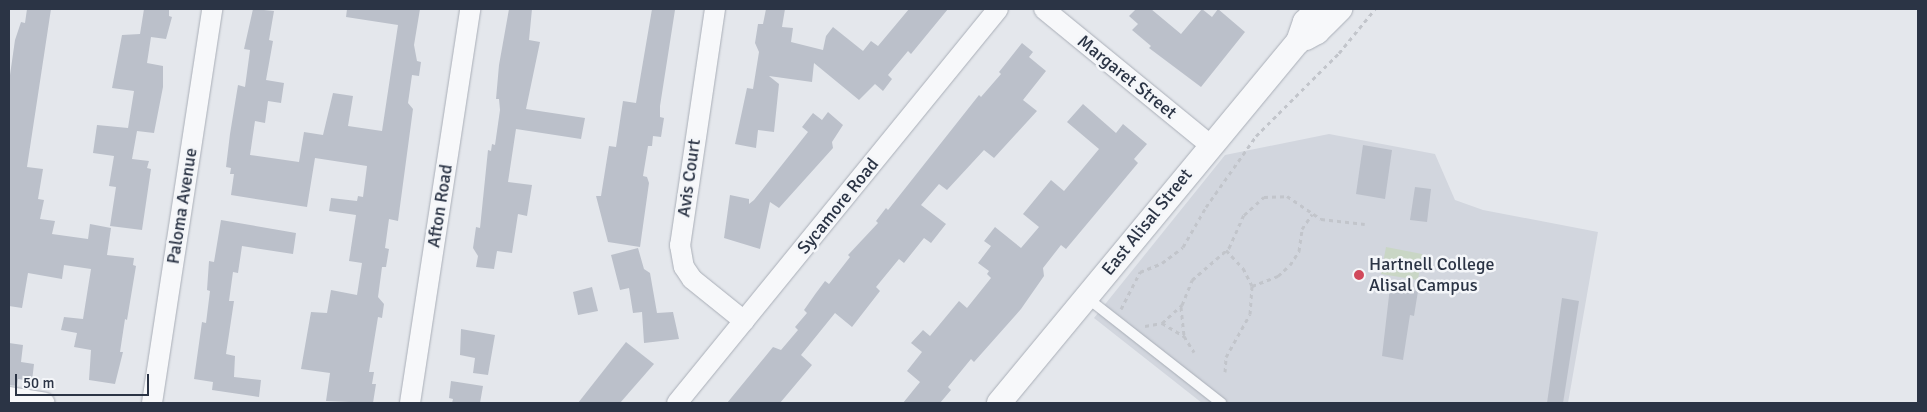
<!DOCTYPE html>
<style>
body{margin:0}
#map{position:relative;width:1927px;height:412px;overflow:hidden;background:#e4e7ec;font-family:Signika,sans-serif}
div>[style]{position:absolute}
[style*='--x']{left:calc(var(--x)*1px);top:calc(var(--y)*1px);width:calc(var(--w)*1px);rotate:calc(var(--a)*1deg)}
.built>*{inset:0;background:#d2d6de}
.green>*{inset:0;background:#c9d6c5}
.building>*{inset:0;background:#bbc0ca}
.path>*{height:3px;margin-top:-1.5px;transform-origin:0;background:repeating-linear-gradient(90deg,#c2c5cb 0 4px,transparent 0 8px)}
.roads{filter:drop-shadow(0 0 1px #a9aeb7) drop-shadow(0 0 1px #a9aeb7)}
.service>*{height:10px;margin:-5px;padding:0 5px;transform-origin:5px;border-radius:5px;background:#f7f8fa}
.minor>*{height:20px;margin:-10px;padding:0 10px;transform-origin:10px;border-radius:10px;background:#f7f8fa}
.tertiary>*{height:24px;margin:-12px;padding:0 12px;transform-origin:12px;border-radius:12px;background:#f7f8fa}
.dots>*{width:14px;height:14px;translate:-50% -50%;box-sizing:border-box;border:2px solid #f4f6f9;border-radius:50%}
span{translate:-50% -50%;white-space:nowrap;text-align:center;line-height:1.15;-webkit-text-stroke:5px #f4f6f9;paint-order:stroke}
.street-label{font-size:18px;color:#2b3445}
.poi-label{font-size:18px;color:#2b3445}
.left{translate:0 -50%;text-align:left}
.frame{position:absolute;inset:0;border:10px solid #2b3445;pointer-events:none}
.scale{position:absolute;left:15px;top:374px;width:134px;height:22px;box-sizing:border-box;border:2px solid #2b3445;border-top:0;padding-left:6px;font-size:15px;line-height:18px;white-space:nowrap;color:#2b3445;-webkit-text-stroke:4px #f4f6f9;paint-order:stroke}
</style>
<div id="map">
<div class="built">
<i style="clip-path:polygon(1329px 134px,1435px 154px,1455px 200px,1483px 210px,1598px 232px,1568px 403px,1202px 403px,1094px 318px,1225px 155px)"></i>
</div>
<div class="green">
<i style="clip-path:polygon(1386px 247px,1422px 254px,1418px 280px,1381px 274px)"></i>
</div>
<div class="building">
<i style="clip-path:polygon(27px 9px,51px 9px,27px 167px,43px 169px,38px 199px,44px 200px,40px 219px,55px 221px,52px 234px,88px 239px,90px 224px,111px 228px,107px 255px,134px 258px,133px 265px,136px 266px,127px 320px,125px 319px,120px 352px,123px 352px,115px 384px,89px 380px,91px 350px,74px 347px,77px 333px,61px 330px,64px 317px,83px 319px,91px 269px,64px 265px,62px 279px,28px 273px,22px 308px,9px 306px,9px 82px,15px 40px,21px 22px,25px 23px)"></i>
<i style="clip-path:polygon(144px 9px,169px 9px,169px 16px,172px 17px,166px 39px,151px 37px,147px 63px,163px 66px,163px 87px,154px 133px,137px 131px,132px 159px,149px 161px,147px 168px,151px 169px,142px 230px,110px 226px,116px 187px,109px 186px,114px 156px,93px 153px,97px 125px,128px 128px,134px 91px,112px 88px,122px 35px,140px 34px)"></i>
<i style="clip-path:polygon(253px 9px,274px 11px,269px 40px,273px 41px,266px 80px,284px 83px,281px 103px,268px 101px,265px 123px,255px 121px,250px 155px,299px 162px,304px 132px,323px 135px,333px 93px,353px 96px,348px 126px,382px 131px,398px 25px,346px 17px,347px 9px,420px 9px,414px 45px,417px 61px,421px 62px,419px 76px,412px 75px,408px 103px,413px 109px,398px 221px,389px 219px,385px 248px,389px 249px,386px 267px,382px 267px,378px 297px,384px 304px,382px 318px,378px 317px,369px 372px,374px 372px,372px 384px,376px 384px,373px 403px,326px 401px,330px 373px,301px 369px,311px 312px,327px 313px,331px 290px,357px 295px,362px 263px,349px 261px,356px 215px,329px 211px,331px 198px,357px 201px,358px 196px,363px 197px,367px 166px,315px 158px,307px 207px,231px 195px,234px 174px,230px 174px,231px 168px,226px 167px,230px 134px,238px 85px,245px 87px,250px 50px,244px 49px)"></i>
<i style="clip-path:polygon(509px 9px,532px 9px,529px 40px,540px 42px,526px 109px,585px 118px,581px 139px,516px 129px,508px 182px,532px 185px,527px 216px,518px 214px,512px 253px,497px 251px,494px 269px,476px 267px,478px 256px,473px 248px,476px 227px,480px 228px,488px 150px,491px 151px,492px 144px,495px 145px,500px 110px,499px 99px,496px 99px,499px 65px)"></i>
<i style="clip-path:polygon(652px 9px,675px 10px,660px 106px,660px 117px,664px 118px,661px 137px,653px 136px,652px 146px,648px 146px,643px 176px,647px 177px,649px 183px,640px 247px,608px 242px,596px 196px,601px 196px,609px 146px,616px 147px,623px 101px,636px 103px)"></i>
<i style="clip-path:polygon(766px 9px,785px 9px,782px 27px,793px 28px,791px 42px,823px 50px,826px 36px,833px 27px,863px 51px,871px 41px,878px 46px,909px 9px,948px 9px,911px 54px,908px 51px,888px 75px,892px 79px,883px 91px,875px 84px,859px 100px,814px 63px,812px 82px,769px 76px,779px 84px,774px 132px,758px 130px,756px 148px,735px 144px,747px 88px,753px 89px,759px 52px,755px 43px,758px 24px,763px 24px)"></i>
<i style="clip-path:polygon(1136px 9px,1151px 9px,1181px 34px,1202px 9px,1212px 17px,1218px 9px,1245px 32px,1201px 87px,1149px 48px,1151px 46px,1132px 30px,1138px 24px,1129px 16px)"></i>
<i style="clip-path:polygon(1022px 43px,1033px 52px,1029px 57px,1046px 71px,1023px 100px,1037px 111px,994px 158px,984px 150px,947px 190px,939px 184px,921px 205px,946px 224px,931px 243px,924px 238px,904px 263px,899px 259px,876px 287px,880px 291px,852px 327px,835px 313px,801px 355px,812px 365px,780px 403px,727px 403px,773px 347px,781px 350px,798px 330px,795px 327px,807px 313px,804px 310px,816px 293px,825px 281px,829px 284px,850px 257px,848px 255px,878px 223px,876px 221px,886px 208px,888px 210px,979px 95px,981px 97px,1001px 74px,999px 72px)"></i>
<i style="clip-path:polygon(1083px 104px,1116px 133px,1123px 124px,1147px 144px,1134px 159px,1138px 163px,1066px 249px,1061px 245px,1043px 268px,1044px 276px,1021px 309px,974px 362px,971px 359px,948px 387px,951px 390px,940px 403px,903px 403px,920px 382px,907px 371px,922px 352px,911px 343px,923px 330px,930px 336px,959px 301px,967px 308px,991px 278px,987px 274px,989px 271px,978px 263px,991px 246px,984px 241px,995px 227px,1021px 248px,1039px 227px,1023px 214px,1051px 180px,1064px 191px,1099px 149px,1067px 122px)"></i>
<i style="clip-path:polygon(828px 112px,843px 125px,832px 142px,833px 148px,779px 208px,770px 202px,760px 249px,724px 238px,730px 195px,749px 199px,749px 204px,754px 200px,808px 132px,802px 127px,813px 113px,822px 120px)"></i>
<i style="clip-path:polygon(1363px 145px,1392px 150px,1385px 199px,1356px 194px)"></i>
<i style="clip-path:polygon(1415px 187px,1431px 189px,1427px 222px,1410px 220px)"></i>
<i style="clip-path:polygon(221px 220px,296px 233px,293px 254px,242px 246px,238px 273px,233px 272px,229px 301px,234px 301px,226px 354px,235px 356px,234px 377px,261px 380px,259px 397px,212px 390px,213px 382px,194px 379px,202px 322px,206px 323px,210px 291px,207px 290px,209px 261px,214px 262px)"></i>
<i style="clip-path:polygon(638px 248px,644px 269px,650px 273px,657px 313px,673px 312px,679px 339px,644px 343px,642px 312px,633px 313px,629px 288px,620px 290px,611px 255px)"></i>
<i style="clip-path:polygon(592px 287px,598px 311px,578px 315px,573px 292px)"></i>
<i style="clip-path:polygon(1390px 287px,1418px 291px,1414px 316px,1410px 315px,1403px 360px,1382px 356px)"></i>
<i style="clip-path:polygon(1562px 298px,1579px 301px,1563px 403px,1547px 403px)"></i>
<i style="clip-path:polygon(461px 329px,495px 335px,488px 375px,473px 373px,475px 358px,460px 355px)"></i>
<i style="clip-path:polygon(626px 342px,654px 364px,620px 403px,578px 403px)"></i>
<i style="clip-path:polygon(9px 343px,23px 345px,21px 362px,34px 364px,32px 381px,18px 379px,17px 386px,9px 385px)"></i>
<i style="clip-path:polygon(451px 381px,483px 386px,480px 403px,452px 403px,453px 399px,449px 398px)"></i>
</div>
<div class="path">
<i style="--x:1226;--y:250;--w:25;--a:47"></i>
<i style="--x:1243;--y:268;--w:20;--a:63"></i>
<i style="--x:1181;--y:307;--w:28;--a:84"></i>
<i style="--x:1121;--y:309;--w:42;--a:-62.8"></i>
<i style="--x:1140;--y:272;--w:24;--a:-22"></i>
<i style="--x:1162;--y:263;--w:26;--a:-37"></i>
<i style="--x:1183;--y:247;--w:46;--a:-60.1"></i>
<i style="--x:1206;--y:207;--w:87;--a:-54.8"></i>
<i style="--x:1256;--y:136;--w:117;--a:-45"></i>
<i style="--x:1339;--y:53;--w:57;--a:-50.7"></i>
<i style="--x:1162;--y:323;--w:27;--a:-42"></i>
<i style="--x:1182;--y:305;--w:27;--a:-68"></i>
<i style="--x:1192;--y:280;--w:49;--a:-40.9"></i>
<i style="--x:1229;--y:248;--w:36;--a:-66"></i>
<i style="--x:1244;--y:215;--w:27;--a:-42"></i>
<i style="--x:1264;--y:197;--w:23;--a:-2"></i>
<i style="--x:1287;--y:196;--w:41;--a:34.1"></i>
<i style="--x:1321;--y:219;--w:44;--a:6.5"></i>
<i style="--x:1145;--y:326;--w:17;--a:-10"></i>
<i style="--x:1162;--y:323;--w:26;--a:31"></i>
<i style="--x:1184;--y:336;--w:19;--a:58"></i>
<i style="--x:1225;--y:372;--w:15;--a:-86"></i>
<i style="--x:1226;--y:357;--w:49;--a:-60.8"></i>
<i style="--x:1250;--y:314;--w:28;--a:-86"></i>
<i style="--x:1252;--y:286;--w:28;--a:-21"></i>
<i style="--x:1278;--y:276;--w:16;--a:-43"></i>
<i style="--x:1290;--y:265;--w:17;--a:-57"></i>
<i style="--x:1299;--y:251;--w:22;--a:-82"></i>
<i style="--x:1302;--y:229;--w:18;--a:-56"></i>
</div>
<div class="roads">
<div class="service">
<i style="--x:1086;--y:297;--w:172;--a:38.1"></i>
</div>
<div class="minor">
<i style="--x:715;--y:9;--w:239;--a:98.4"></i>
<i style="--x:680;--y:245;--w:22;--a:80"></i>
<i style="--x:684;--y:267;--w:14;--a:56"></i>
<i style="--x:692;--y:279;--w:67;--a:38.9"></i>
<i style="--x:1044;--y:9;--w:215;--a:39.3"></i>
<i style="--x:9;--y:397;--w:36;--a:9"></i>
<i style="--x:152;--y:403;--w:399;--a:-81.3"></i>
<i style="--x:410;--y:403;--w:399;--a:-81.3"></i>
<i style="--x:677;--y:403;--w:508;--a:-50.83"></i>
</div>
<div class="tertiary">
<i style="--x:1306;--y:38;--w:13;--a:-29"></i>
<i style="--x:1317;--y:32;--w:33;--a:-45"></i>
<i style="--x:999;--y:403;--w:469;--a:-50.4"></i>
<i style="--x:1298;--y:42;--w:21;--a:-71"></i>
<i style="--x:1305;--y:22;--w:18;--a:-47"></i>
</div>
</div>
<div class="dots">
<i style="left:1359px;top:275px;background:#d1495b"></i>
</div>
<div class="street-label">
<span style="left:1127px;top:77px;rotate:39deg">Margaret Street</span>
<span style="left:689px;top:178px;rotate:-82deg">Avis Court</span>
<span style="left:182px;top:206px;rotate:-81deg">Paloma Avenue</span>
<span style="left:440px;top:206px;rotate:-81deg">Afton Road</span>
<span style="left:838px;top:206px;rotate:-51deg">Sycamore Road</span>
<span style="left:1147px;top:222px;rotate:-51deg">East Alisal Street</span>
</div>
<div class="poi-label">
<span class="left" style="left:1369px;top:275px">Hartnell College<br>Alisal Campus</span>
</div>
<div class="frame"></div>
<div class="scale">50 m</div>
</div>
